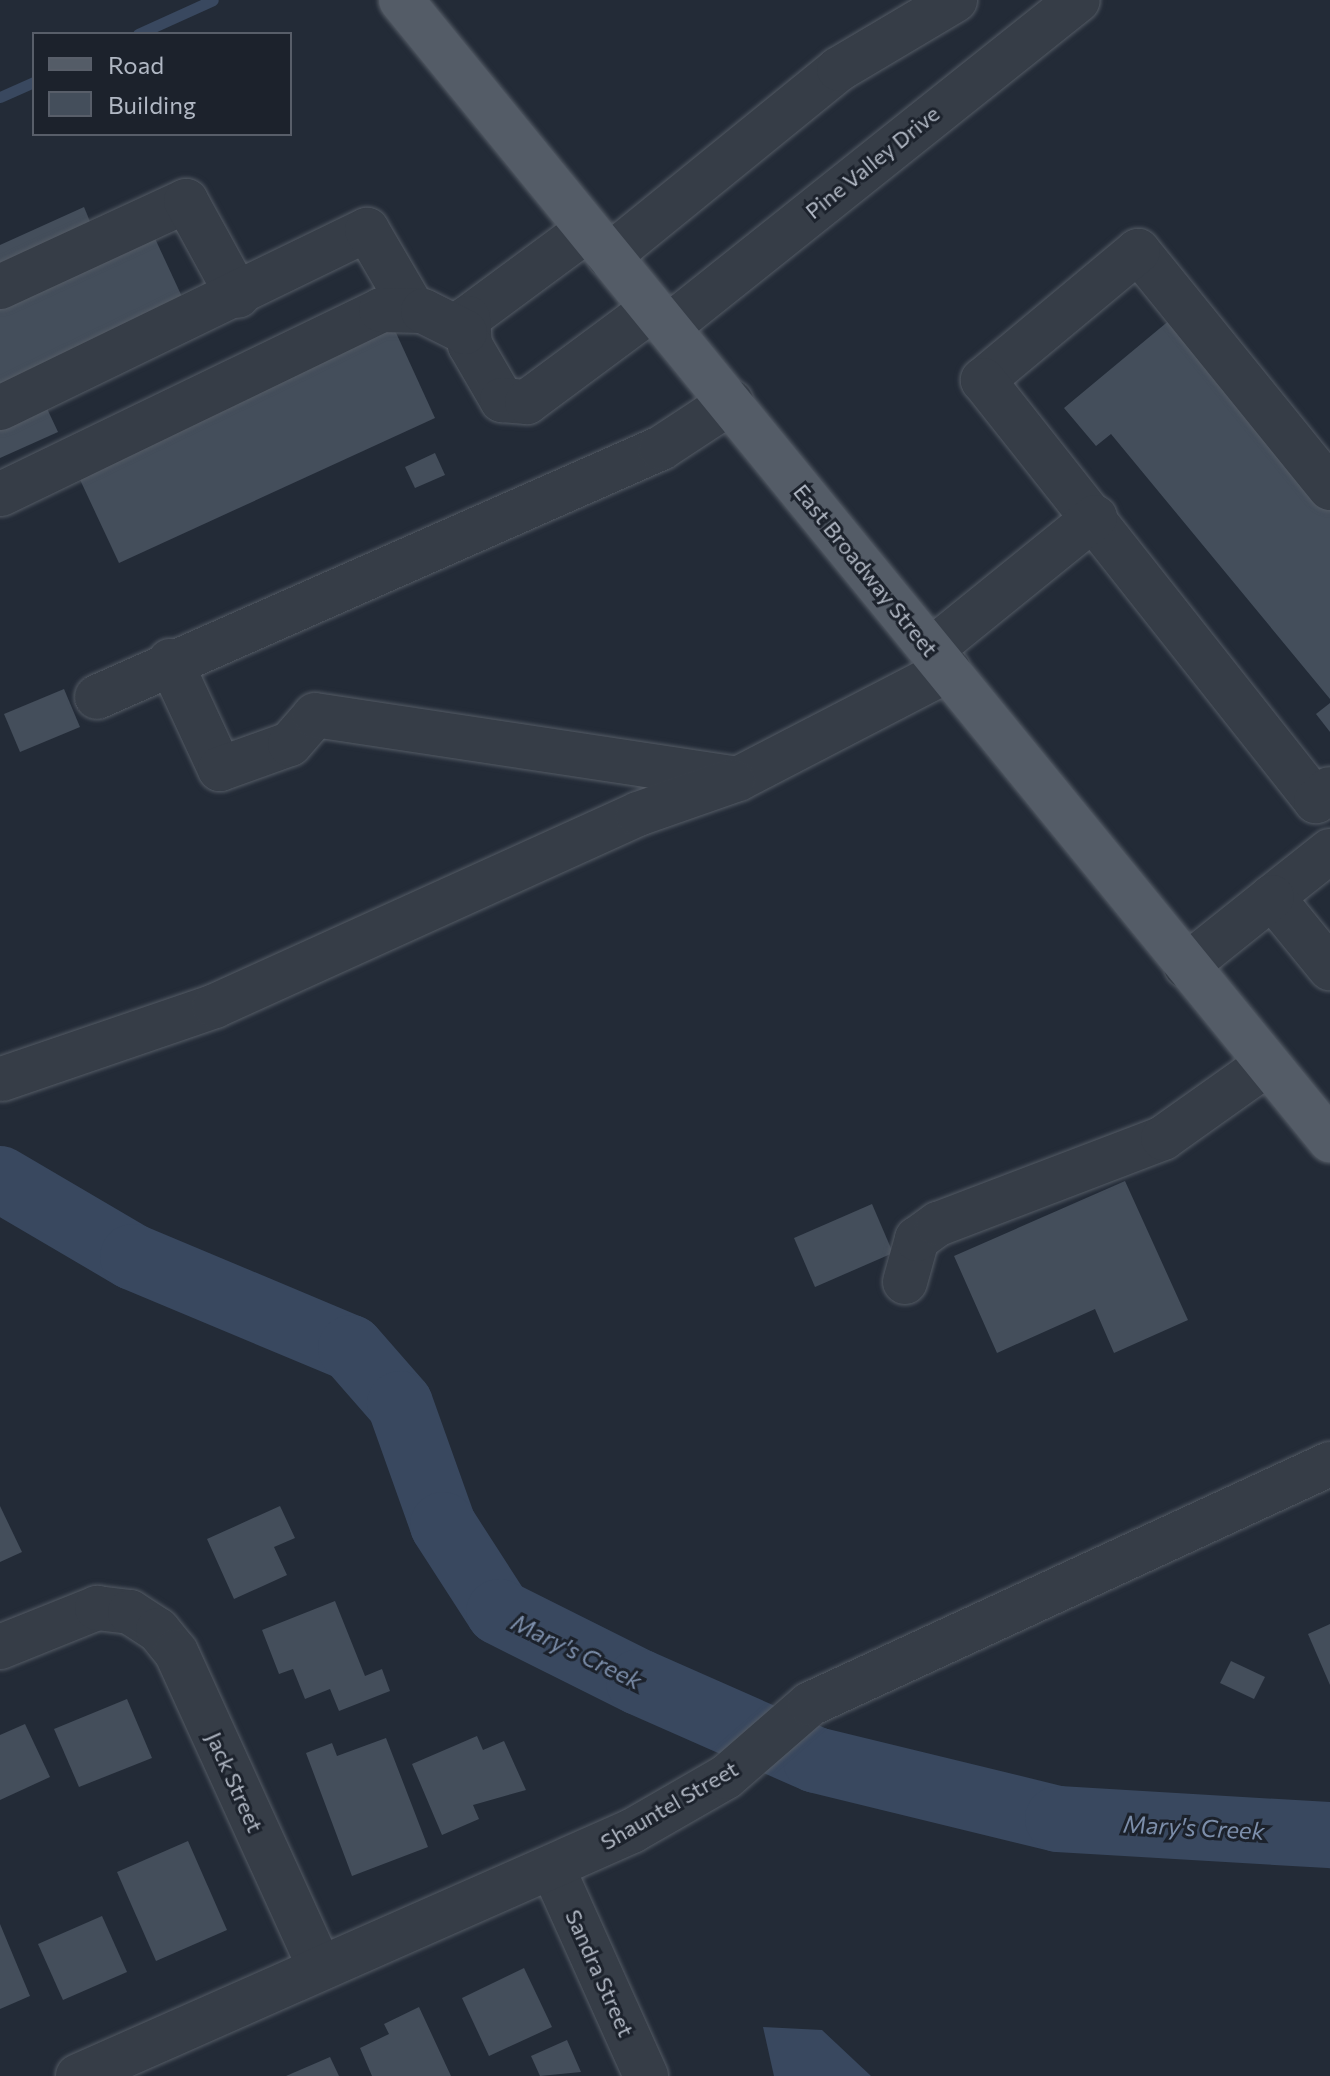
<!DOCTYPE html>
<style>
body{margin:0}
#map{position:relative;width:1330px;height:2076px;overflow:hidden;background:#232b37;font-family:Commissioner,sans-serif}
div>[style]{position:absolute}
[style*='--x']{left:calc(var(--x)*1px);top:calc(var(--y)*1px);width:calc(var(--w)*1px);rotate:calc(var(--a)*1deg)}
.water>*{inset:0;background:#39485f}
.stream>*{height:11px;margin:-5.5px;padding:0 5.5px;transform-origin:5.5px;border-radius:5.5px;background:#39485f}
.river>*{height:66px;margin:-33px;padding:0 33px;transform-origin:33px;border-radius:33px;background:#39485f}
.building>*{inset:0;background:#444e5b}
.roads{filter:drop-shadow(0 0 2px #545b65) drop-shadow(0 0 2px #545b65)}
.minor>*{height:44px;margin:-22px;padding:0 22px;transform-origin:22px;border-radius:22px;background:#363d47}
.major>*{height:44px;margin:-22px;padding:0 22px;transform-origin:22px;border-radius:22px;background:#545c67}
span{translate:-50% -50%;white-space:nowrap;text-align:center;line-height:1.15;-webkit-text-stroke:6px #1c222c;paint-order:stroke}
.street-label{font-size:22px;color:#b1b8c4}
.water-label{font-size:24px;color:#7c8eaa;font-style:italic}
.legend{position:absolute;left:32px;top:32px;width:260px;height:104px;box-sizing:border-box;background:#1c222c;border:2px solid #585e69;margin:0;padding:10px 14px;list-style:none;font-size:24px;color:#b1b8c4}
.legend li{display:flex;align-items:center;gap:16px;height:40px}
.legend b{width:40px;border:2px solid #585e69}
</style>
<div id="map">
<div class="water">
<i style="clip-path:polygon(763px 2027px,822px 2030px,871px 2076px,774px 2076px)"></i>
</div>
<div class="stream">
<i style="--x:138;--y:34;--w:82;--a:-24.4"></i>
<i style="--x:0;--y:97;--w:37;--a:-24"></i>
</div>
<div class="river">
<i style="--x:0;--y:1179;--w:154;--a:30.4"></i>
<i style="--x:133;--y:1257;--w:236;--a:22.7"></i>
<i style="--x:351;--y:1348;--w:74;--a:48.8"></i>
<i style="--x:400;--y:1404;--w:128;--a:70.4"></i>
<i style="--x:443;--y:1525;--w:103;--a:57.2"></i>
<i style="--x:499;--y:1612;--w:157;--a:26.6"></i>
<i style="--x:639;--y:1682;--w:193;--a:23.8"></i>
<i style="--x:816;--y:1760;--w:249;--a:13.7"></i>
<i style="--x:1058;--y:1819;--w:272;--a:3.4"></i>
</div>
<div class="building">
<i style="clip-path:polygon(84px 207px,91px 224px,0 265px,0 245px)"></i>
<i style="clip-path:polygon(152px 232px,184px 301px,0 384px,0 301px)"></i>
<i style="clip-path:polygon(1177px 314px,1330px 499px,1330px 699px,1111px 434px,1096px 446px,1064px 408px)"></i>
<i style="clip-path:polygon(392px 324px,435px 418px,119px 563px,75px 469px)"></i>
<i style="clip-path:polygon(43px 400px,58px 432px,0 458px,0 420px)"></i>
<i style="clip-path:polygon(435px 453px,445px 475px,415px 488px,405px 467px)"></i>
<i style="clip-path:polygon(64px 689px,80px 727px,20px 752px,4px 714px)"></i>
<i style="clip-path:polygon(1330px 703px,1330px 732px,1316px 714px)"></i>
<i style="clip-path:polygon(1125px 1181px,1188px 1320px,1114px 1353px,1095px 1309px,997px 1353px,954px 1256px)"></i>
<i style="clip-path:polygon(872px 1204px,893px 1253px,815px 1287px,794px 1238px)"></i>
<i style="clip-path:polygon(0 1506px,22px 1552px,0 1562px)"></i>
<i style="clip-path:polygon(280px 1506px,295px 1538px,274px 1547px,287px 1575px,234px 1599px,207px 1539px)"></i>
<i style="clip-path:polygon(335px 1601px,365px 1676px,382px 1669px,390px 1691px,339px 1711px,330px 1689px,305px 1699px,293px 1669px,279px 1674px,262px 1630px)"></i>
<i style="clip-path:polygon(1330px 1624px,1330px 1685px,1308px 1634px)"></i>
<i style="clip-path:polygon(1231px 1661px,1265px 1677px,1254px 1699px,1220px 1683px)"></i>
<i style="clip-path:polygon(127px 1699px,152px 1758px,79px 1787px,54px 1729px)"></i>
<i style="clip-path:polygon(25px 1724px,50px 1777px,0 1800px,0 1735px)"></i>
<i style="clip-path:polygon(477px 1736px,483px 1750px,504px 1741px,526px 1790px,473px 1805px,479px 1819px,442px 1835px,412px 1764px)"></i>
<i style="clip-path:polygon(386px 1738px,428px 1847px,352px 1876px,306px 1753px,332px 1743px,337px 1756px)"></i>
<i style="clip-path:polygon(188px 1841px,227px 1930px,156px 1961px,117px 1872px)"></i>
<i style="clip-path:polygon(102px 1916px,127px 1972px,63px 2000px,38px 1944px)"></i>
<i style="clip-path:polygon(0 1924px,30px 1996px,0 2009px)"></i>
<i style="clip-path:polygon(524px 1968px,552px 2027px,489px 2056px,462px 1998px)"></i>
<i style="clip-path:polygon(419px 2007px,451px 2076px,372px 2076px,360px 2048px,389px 2034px,384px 2024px)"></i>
<i style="clip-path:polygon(567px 2040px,581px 2072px,540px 2076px,531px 2056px)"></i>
<i style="clip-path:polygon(330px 2057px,339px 2076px,286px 2076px)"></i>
</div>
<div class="roads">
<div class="minor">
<i style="--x:587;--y:230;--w:148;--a:143.5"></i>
<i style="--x:468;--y:318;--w:27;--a:86"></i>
<i style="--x:470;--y:345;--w:64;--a:59.8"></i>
<i style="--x:502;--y:400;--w:25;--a:5"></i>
<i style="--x:527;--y:402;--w:156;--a:-36.6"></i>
<i style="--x:609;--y:256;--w:296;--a:-39.1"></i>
<i style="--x:839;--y:69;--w:135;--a:-30.7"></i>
<i style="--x:0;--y:287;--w:205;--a:-24.8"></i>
<i style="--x:186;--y:201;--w:108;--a:61.3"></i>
<i style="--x:668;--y:327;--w:524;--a:-38.57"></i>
<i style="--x:0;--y:408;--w:408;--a:-25.9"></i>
<i style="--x:367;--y:230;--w:91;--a:59.8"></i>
<i style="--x:1330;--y:488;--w:305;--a:-129"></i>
<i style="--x:1138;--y:251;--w:202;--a:140.2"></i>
<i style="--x:983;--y:380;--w:537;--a:51.66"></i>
<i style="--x:1316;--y:801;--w:18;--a:-41"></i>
<i style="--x:1;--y:494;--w:422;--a:-25.8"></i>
<i style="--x:381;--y:310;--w:42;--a:1.4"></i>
<i style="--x:423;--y:311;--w:47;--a:26.6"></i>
<i style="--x:931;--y:650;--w:211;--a:-39"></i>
<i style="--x:170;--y:661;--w:119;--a:65.2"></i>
<i style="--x:220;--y:769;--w:74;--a:-19.7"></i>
<i style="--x:290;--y:744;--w:38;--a:-49"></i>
<i style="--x:315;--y:715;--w:428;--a:8.6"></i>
<i style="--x:738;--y:779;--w:237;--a:-27.4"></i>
<i style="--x:97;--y:697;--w:617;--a:-23.82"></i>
<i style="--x:661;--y:448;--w:84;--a:-33.3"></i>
<i style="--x:1330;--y:851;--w:74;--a:141.6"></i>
<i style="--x:1272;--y:897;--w:92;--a:50.8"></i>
<i style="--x:1186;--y:966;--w:110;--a:-38.7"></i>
<i style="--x:2;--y:1079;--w:225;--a:-18.9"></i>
<i style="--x:215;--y:1006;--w:465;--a:-24.4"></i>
<i style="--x:638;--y:814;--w:100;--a:-19.3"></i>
<i style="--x:905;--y:1282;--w:45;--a:-74.4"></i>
<i style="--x:917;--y:1239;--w:26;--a:-36"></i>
<i style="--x:938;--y:1224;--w:241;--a:-20.9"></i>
<i style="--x:1163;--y:1138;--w:128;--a:-35.4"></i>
<i style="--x:0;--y:1647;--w:105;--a:-21.9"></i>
<i style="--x:97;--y:1608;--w:33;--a:7"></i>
<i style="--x:130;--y:1612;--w:33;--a:33"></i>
<i style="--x:158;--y:1630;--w:28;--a:51"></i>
<i style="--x:176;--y:1652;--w:347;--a:65.5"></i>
<i style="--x:553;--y:1869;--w:227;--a:65.8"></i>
<i style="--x:78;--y:2076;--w:606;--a:-23.86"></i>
<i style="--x:632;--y:1831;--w:108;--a:-29.9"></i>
<i style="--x:726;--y:1777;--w:111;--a:-41"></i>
<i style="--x:810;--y:1704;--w:573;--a:-24.78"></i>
</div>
<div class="major">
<i style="--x:401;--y:0;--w:1471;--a:50.82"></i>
</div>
</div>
<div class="street-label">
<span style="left:872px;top:162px;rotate:-39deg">Pine Valley Drive</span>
<span style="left:866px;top:570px;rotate:51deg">East Broadway Street</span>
<span style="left:235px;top:1782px;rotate:66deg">Jack Street</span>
<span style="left:669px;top:1805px;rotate:-30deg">Shauntel Street</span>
<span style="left:600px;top:1973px;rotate:66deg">Sandra Street</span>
</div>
<div class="water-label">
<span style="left:577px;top:1651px;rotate:26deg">Mary's Creek</span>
<span style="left:1194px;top:1827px;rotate:3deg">Mary's Creek</span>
</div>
<ul class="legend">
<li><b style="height:10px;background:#545c67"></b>Road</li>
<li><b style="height:22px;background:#444e5b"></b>Building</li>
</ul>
</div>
